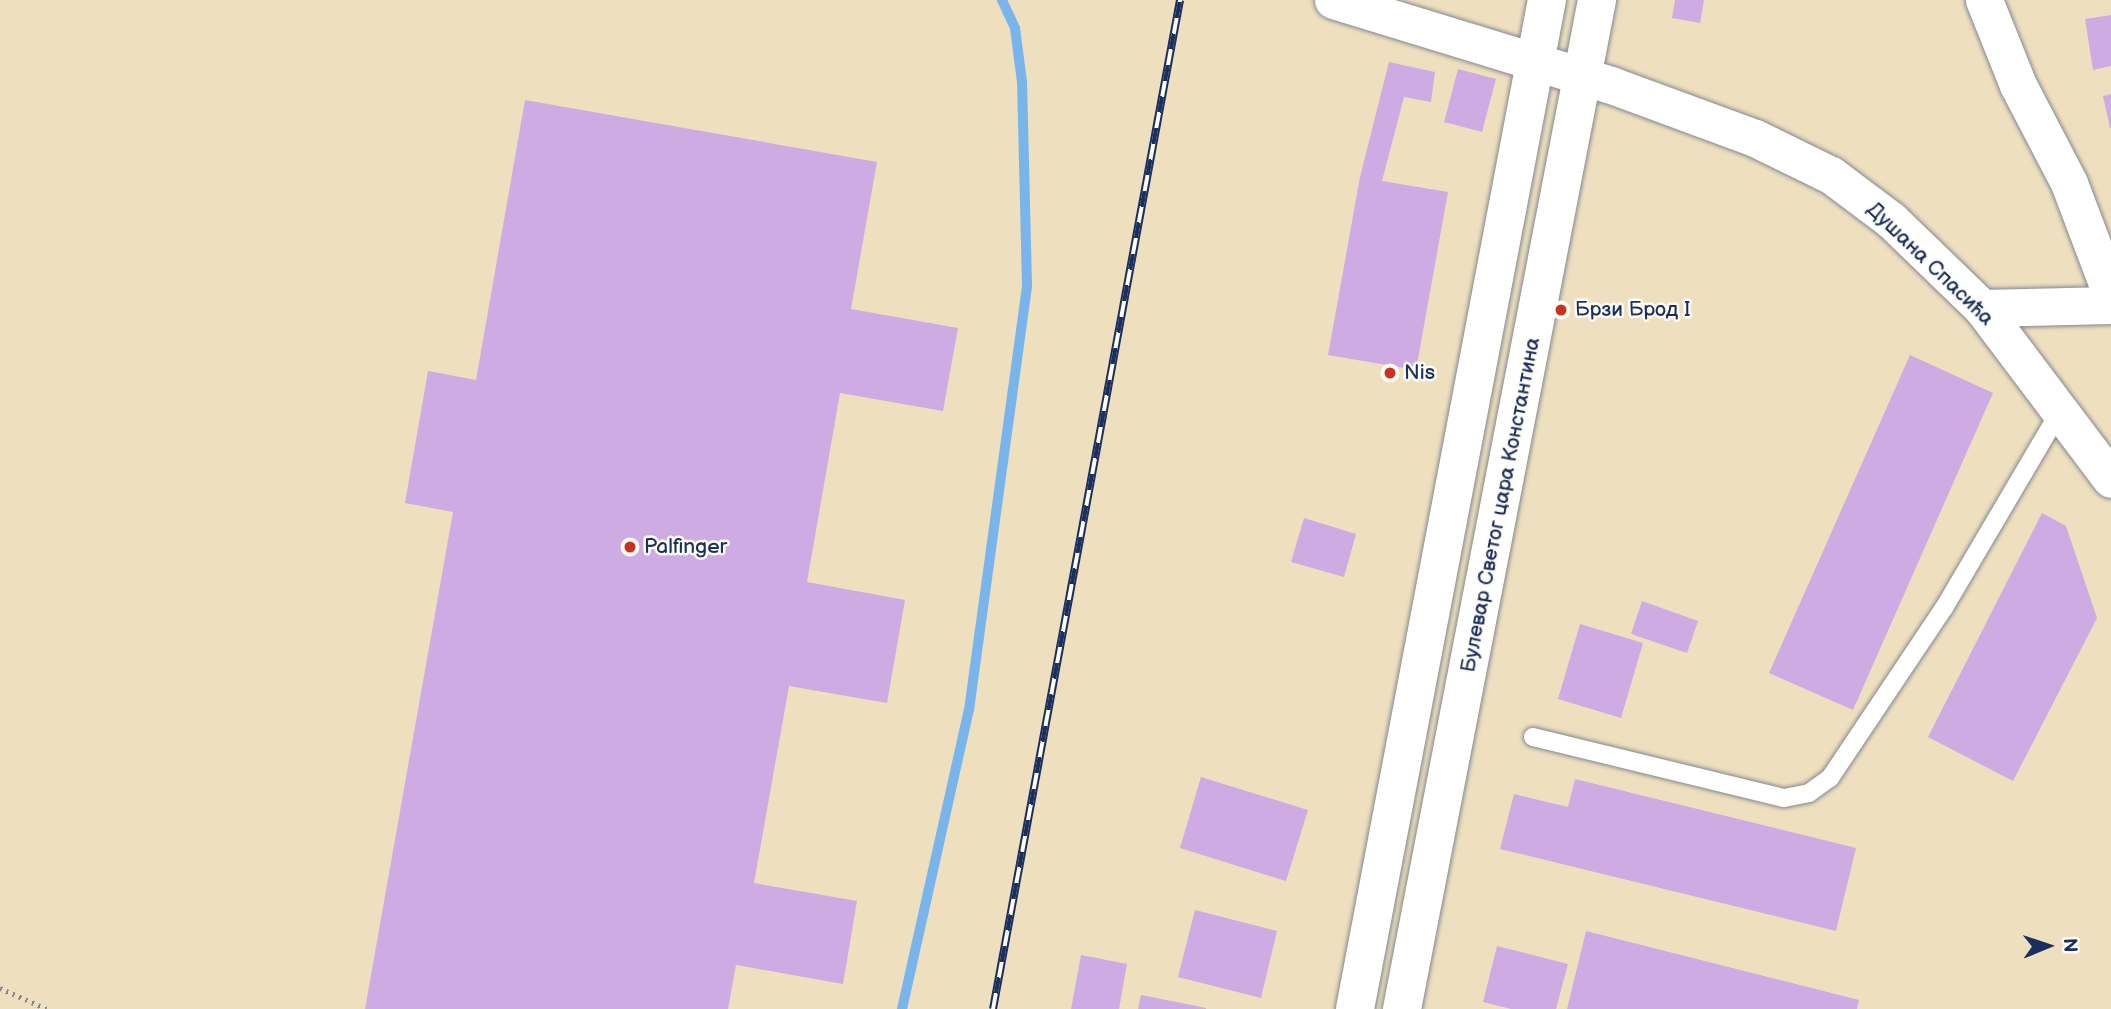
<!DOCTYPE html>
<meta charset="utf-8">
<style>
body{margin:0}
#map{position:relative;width:2111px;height:1009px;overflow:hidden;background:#eee0bf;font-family:"Balsamiq Sans",sans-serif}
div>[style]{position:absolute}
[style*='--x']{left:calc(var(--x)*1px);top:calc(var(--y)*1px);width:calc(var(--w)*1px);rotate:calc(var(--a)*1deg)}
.stream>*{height:10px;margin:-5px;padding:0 5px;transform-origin:5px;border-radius:5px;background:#79b5eb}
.building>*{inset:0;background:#ceabe2}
.path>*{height:4.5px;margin-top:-2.25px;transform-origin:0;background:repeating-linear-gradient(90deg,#84888e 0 2px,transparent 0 7px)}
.roads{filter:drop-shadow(0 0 2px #84888e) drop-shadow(0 0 2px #84888e)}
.lane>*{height:18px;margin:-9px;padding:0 9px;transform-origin:9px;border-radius:9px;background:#fff}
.street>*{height:37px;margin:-18.5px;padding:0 18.5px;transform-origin:18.5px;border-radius:18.5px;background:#fff}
.secondary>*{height:38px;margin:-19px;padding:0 19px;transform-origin:19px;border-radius:19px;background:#fff}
.rail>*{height:8px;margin-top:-4px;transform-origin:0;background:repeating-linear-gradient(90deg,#fdfcf7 0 16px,#1b2f5e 0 32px);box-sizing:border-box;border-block:2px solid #1b2f5e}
.dots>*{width:19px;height:19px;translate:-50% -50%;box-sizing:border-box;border:4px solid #fdfcf7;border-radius:50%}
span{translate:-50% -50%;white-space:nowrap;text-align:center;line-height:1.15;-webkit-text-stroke:5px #fdfcf7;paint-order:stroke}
.street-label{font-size:21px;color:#1b2f5e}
.poi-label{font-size:21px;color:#1b2f5e}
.left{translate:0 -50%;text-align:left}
.north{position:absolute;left:2013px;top:911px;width:70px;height:70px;-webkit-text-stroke:5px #fdfcf7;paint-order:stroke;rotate:88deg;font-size:19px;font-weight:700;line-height:28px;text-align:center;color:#1b2f5e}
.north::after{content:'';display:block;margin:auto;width:24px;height:32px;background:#1b2f5e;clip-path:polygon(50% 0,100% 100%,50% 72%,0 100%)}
</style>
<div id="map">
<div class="stream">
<i style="--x:902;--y:1009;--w:306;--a:-77.4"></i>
<i style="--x:969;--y:710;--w:429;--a:-82.2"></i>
<i style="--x:1027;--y:285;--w:203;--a:-91.4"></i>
<i style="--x:1022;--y:82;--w:54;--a:-97.4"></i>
<i style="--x:1015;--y:28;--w:31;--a:-115"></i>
</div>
<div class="building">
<i style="clip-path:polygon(1675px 0,1704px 0,1700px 23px,1672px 18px)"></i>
<i style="clip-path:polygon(2111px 15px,2111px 66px,2093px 70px,2085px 19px)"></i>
<i style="clip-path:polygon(1389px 62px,1435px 72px,1431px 102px,1404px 97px,1382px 181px,1448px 192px,1416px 370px,1328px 355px,1360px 177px)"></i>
<i style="clip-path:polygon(1458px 69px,1496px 79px,1482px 132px,1444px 122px)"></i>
<i style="clip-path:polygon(2111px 94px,2111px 128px,2110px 128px,2103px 96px)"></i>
<i style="clip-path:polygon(525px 100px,877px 162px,851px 309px,958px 328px,943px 411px,840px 393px,807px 582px,905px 600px,887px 703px,789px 686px,754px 883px,857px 901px,843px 984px,736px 965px,728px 1009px,365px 1009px,453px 512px,405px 503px,428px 371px,476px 380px)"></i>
<i style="clip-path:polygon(1910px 355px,1993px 393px,1853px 710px,1769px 673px)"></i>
<i style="clip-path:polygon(2042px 513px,2066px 526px,2097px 618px,2013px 781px,1928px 737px)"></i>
<i style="clip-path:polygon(1304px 518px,1356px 534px,1344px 577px,1291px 562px)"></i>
<i style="clip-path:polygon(1642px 601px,1698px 621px,1687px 653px,1631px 634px)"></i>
<i style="clip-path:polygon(1580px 624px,1643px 643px,1621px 718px,1558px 699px)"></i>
<i style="clip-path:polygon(1201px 777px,1308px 810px,1286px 881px,1180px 848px)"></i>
<i style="clip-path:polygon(1575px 779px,1856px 848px,1836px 931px,1500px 849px,1514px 794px,1568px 807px)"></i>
<i style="clip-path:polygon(1195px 910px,1277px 931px,1261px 998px,1178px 977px)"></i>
<i style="clip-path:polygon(1586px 931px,1859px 1000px,1857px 1009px,1567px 1009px)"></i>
<i style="clip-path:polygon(1497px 946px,1568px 964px,1556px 1009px,1511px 1009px,1483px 1002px)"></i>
<i style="clip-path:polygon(1081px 955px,1127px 964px,1119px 1009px,1071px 1009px)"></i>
<i style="clip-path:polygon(1141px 995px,1206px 1008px,1206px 1009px,1138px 1009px)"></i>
</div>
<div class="path">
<i style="--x:0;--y:988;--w:51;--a:24.1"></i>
</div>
<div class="roads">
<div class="lane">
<i style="--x:1533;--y:737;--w:258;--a:13.7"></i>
<i style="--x:1784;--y:798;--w:25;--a:-11"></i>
<i style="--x:1809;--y:793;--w:26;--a:-36"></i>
<i style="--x:1830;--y:778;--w:205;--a:-56.2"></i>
<i style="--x:1944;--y:608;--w:229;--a:-59.5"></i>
</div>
<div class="street">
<i style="--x:1333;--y:0;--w:291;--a:17"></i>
<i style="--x:1611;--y:85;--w:153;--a:20.2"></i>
<i style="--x:1755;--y:138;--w:85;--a:26"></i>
<i style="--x:1831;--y:175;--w:75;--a:36.9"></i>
<i style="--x:1891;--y:220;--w:127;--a:44"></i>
<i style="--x:1982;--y:308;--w:214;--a:53"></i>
<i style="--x:1984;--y:0;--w:92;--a:68.2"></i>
<i style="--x:2018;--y:85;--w:110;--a:62.5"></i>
<i style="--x:2069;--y:183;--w:119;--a:69.3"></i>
<i style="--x:1982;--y:308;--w:129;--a:-1.3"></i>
</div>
<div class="secondary">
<i style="--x:1355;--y:1009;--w:1027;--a:-79.23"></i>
<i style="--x:1402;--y:1009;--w:1028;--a:-79.06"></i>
</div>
</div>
<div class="rail">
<i style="--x:993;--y:1009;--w:1026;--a:-79.5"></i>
</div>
<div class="dots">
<i style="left:1561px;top:310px;background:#c8321e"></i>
<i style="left:1390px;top:373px;background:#c8321e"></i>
<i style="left:630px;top:547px;background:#c8321e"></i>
</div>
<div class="street-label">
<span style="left:1930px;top:264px;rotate:44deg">Душана Спасића</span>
<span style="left:1501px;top:505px;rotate:-79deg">Булевар Светог цара Константина</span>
</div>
<div class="poi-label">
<span class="left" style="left:1575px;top:310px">Брзи Брод I</span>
<span class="left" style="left:1404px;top:373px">Nis</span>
<span class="left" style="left:644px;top:547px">Palfinger</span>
</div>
<div class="north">N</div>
</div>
